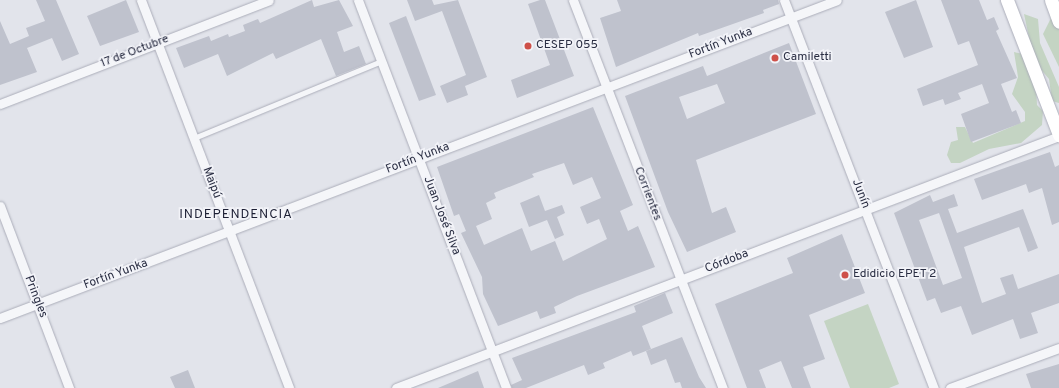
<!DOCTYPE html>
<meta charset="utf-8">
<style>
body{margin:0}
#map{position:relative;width:1059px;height:388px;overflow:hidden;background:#e2e4eb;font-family:Overpass,sans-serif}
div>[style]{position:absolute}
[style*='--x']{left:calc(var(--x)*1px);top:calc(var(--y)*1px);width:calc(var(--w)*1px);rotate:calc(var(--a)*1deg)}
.green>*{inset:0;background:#c4d4c3}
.building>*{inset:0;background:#bfc2cd}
.roads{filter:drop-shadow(0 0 1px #abadb9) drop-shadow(0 0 1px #abadb9)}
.service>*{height:4.5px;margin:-2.25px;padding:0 2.25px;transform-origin:2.25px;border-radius:2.25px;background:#f5f6f9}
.minor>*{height:9px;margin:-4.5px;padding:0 4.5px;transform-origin:4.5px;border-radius:4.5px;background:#f5f6f9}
.secondary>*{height:13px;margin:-6.5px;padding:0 6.5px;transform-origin:6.5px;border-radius:6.5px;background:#fff}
.dots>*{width:11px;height:11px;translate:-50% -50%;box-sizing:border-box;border:2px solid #f2f3f8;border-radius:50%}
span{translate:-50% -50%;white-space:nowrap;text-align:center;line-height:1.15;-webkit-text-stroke:3.5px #f2f3f8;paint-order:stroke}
.street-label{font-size:12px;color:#2a2e43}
.poi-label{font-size:12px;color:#2a2e43}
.left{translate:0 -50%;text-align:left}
.neighbourhood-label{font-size:13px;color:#1c1f34;letter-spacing:1px}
</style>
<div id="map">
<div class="green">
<i style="clip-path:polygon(1024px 14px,1038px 19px,1040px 43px,1059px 87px,1059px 103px,1052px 101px,1049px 79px,1034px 61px)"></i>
<i style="clip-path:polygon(1052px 16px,1059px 18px,1059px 67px,1043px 34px)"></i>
<i style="clip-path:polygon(1014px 52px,1023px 54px,1036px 87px,1037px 105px,1043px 111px,1042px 125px,1021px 143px,989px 149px,960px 163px,951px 163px,947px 155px,951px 142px,958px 140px,956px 127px,965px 127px,973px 143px,1025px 121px,1025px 112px,1012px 94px,1018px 77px)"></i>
<i style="clip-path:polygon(868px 304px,899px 384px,889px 388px,850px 388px,824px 321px)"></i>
</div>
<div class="building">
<i style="clip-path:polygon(36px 0,56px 0,79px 54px,62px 61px,52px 38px,27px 48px,37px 72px,0 85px,0 21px,10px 44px,29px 36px,26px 28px,45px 21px)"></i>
<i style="clip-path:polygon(126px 0,139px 32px,100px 46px,87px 16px)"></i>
<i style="clip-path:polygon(312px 0,314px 7px,339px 0,353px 26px,337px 32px,344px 52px,359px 46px,366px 64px,336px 76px,321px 39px,276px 59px,273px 53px,227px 76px,218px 54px,184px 68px,176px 48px,209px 36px,211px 41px,228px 34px,229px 37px,245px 31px,243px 25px,258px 19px,260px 23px)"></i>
<i style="clip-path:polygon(407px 0,432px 0,434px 5px,458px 0,487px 77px,465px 86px,468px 95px,447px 103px,440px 86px,466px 75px,442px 11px,415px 21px)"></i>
<i style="clip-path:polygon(540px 0,545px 0,574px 76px,517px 98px,511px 80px,550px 65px,528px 4px)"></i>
<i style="clip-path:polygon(617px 0,778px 0,779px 4px,763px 10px,764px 13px,699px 36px,698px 33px,616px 67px,600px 18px,621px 11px)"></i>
<i style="clip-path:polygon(916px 0,933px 47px,904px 58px,885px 12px)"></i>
<i style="clip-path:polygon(941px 0,979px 0,987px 20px,994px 17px,999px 29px,996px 31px,1017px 78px,1001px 84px,1012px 112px,1016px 110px,1021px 123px,971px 142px,961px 114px,989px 103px,982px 84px,958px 93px,961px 99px,945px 105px,943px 99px,923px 106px,917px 89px,978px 65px,969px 41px,958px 45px)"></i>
<i style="clip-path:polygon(406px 16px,436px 95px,419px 101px,389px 23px)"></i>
<i style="clip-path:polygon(evenodd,789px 43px,816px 114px,696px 160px,712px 213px,726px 207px,736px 232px,687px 252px,668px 212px,625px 96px,703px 66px,707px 76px,789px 43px,717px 84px,725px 103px,687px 119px,679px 97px,717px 84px)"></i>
<i style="clip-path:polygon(evenodd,593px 107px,633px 205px,620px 211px,628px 231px,638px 226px,655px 267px,577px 296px,554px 307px,556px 313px,540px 319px,537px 311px,498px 326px,483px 294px,482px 277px,461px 233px,466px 231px,459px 214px,454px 216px,437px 167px,593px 107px,564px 163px,573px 185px,592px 177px,601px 198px,580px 207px,587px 224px,599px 219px,607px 239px,563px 261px,555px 241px,531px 251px,522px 228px,484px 245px,476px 226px,492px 219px,486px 203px,496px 198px,494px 193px,534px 177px,532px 174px,564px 163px)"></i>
<i style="clip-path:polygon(1050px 152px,1055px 167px,1059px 165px,1059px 222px,1052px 225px,1042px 188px,1029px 193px,1026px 184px,982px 200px,974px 179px)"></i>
<i style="clip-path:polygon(evenodd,954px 194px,958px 206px,948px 209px,957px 233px,1023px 209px,1038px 248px,1028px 252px,1019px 227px,964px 247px,982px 303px,1006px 294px,1000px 278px,1013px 274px,1018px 289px,1059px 274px,1059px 303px,1031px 313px,1038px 333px,1020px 339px,1013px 319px,972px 335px,961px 306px,941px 313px,935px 298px,927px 301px,894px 213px,930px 195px,933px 202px,954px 194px,939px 213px,962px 278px,943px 285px,919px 220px,939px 213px)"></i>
<i style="clip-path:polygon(539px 195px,545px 211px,562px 205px,565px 213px,557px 217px,564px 235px,555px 239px,547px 220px,529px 227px,520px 203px)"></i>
<i style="clip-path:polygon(842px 234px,865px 293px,809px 315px,825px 359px,803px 367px,811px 388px,792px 388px,781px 361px,759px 370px,766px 388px,747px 388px,715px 304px,793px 273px,787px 258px)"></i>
<i style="clip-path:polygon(665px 293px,673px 313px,642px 326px,651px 349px,633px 356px,631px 351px,603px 363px,605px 368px,588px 375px,584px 365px,526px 388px,512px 388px,511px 385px,522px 380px,512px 358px,636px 312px,634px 306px)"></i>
<i style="clip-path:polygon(682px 337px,699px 377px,706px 388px,682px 388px,680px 382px,675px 383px,666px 359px,651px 365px,646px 351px)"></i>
<i style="clip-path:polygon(1059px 364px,1059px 388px,1031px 388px,1026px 374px)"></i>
<i style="clip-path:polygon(188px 370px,195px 388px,175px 388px,170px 377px)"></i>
<i style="clip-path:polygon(478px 371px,484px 388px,438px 388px)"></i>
</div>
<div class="roads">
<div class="service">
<i style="--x:194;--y:138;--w:203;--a:-22.3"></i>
</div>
<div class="minor">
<i style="--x:141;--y:0;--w:415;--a:69.1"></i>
<i style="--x:358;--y:0;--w:415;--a:69.1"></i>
<i style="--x:573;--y:0;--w:416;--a:68.9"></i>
<i style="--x:784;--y:0;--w:416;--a:68.9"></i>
<i style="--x:0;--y:104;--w:288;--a:-21.1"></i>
<i style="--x:0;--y:206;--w:195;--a:69.2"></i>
<i style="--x:0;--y:318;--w:895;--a:-20.8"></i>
<i style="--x:396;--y:388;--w:709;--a:-20.81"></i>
<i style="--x:950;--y:388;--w:116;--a:-20.2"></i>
</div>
<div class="secondary">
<i style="--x:1007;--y:0;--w:145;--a:68.9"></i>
<i style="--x:1051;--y:0;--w:23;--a:70"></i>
</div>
</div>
<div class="dots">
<i style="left:528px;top:46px;background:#ce5049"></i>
<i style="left:775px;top:58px;background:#ce5049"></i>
<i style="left:845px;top:275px;background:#ce5049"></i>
</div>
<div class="street-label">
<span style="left:721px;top:44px;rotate:-21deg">Fortín Yunka</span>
<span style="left:135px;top:52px;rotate:-21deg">17 de Octubre</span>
<span style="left:418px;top:159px;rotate:-21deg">Fortín Yunka</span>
<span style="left:211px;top:183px;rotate:69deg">Maipú</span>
<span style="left:647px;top:194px;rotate:69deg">Corrientes</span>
<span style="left:860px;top:194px;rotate:69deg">Junín</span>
<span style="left:441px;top:216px;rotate:69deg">Juan José Silva</span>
<span style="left:727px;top:262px;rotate:-21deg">Córdoba</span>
<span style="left:116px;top:275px;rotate:-20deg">Fortín Yunka</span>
<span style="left:35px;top:297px;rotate:69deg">Pringles</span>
</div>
<div class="poi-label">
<span class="left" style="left:536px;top:46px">CESEP 055</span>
<span class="left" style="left:783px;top:58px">Camiletti</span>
<span class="left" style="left:853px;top:275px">Edidicio EPET 2</span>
</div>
<div class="neighbourhood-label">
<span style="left:236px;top:215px">INDEPENDENCIA</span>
</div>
</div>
